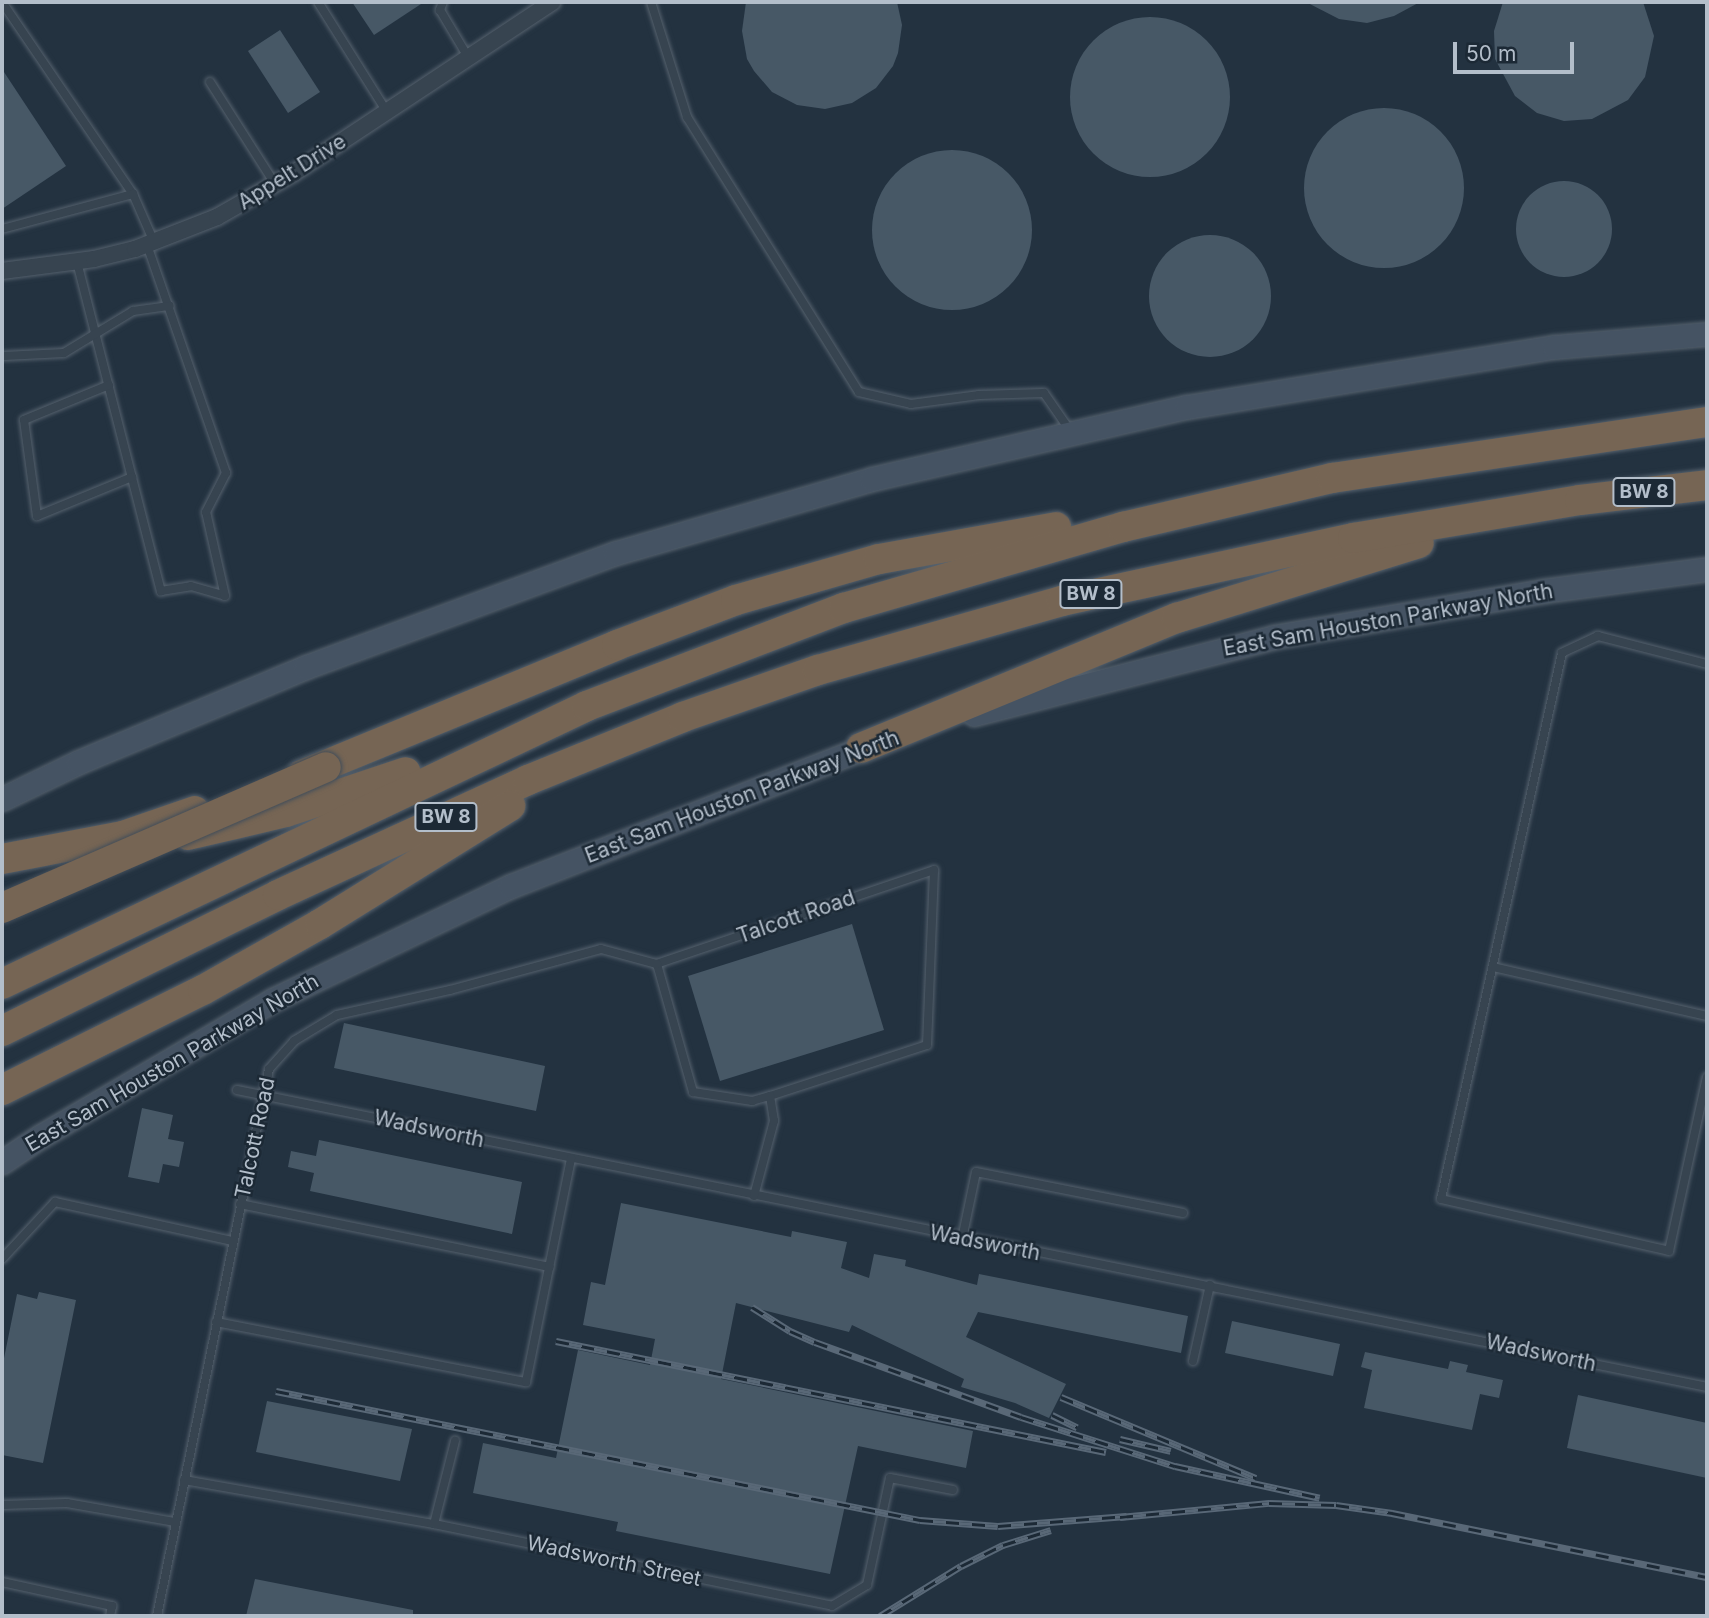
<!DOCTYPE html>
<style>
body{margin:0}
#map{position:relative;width:1709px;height:1618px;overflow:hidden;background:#233240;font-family:Inter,sans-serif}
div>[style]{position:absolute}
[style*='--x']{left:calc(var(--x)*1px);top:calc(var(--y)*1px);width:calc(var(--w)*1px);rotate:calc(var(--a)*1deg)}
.building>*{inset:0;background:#475866}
.round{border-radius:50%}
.roads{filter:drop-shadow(0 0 2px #55616d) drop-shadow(0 0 2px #55616d)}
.lane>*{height:8px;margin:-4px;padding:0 4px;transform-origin:4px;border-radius:4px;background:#374450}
.street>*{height:16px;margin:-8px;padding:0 8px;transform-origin:8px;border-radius:8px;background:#374450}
.secondary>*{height:23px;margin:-11.5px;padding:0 11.5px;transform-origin:11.5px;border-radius:11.5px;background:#455363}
.highway>*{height:30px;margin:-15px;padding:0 15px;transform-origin:15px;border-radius:15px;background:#766554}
.rail>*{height:7px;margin-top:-3.5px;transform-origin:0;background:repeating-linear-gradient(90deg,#1c2935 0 13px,#596877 0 26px);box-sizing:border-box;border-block:2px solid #596877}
.bridges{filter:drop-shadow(0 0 2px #424e5a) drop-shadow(0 0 2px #424e5a)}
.highway-bridge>*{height:30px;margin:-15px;padding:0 15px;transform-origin:15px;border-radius:15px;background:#766554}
span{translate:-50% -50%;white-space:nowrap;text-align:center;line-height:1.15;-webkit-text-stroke:5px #1c2935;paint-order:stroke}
.shield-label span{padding:2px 5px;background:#1c2935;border:2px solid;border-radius:5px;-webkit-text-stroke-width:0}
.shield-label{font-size:19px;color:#b3beca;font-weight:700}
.street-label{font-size:21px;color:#b3beca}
.frame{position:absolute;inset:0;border:4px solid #b3beca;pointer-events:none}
.scale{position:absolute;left:1453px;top:42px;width:121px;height:32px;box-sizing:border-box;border:4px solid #b3beca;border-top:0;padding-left:9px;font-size:21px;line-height:24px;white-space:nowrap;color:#b3beca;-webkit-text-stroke:5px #1c2935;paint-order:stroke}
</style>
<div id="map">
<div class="building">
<i style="clip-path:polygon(352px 2px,424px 2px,374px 35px)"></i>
<i style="clip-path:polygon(746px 2px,897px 2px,902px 25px,898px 53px,893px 66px,876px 88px,852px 103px,825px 109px,797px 105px,772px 92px,754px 71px,747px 59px,742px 31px)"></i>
<i style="clip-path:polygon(1306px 2px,1420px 2px,1394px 16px,1367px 23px,1339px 19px)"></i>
<i style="clip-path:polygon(1503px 2px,1643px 2px,1654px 36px,1645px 77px,1628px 100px,1592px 119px,1564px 121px,1537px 113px,1515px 96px,1495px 59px,1494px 31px)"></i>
<i class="round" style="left:1070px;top:17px;width:160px;height:160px"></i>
<i style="clip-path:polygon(280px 30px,320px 92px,288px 113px,248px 51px)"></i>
<i style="clip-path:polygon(2px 69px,66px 166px,2px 209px)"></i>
<i class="round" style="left:1304px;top:108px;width:160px;height:160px"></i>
<i class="round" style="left:872px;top:150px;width:160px;height:160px"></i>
<i class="round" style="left:1516px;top:181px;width:96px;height:96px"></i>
<i class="round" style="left:1149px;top:235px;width:122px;height:122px"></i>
<i style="clip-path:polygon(852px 924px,884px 1030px,720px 1081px,688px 976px)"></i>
<i style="clip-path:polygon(344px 1023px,545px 1066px,536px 1111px,334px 1068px)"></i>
<i style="clip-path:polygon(142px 1108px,173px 1115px,168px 1139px,184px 1142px,179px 1167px,163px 1164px,159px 1183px,128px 1177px)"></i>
<i style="clip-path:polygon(319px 1140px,522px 1182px,512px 1234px,310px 1191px,314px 1173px,288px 1167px,291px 1151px,316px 1156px)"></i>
<i style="clip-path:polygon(621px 1203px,791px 1237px,792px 1231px,847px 1242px,841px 1268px,869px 1278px,874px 1254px,906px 1260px,905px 1266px,977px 1285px,979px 1274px,1188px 1316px,1181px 1353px,978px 1312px,966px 1337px,1066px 1384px,1049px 1418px,1015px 1403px,961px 1387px,964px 1379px,852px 1325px,849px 1332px,736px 1303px,721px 1379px,973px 1431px,966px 1468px,858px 1446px,830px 1574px,616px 1531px,618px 1522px,473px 1493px,483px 1443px,556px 1458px,578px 1350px,650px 1365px,655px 1339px,583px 1325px,591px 1282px,605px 1285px)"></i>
<i style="clip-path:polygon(39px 1292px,76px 1300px,43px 1463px,2px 1455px,2px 1368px,17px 1294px,37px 1299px)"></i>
<i style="clip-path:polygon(1232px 1321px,1340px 1344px,1333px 1376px,1225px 1353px)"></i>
<i style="clip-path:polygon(1365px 1352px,1448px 1369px,1450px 1361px,1468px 1365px,1466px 1372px,1503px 1380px,1499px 1398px,1480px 1394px,1472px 1430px,1364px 1408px,1372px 1370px,1361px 1367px)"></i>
<i style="clip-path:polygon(1578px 1395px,1707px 1423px,1707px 1478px,1567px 1448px)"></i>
<i style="clip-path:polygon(267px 1401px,412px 1429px,400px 1481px,256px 1452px)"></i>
<i style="clip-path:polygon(255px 1579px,413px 1610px,413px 1616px,246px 1616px)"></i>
</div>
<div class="roads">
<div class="lane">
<i style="--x:2;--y:2;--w:232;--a:55.7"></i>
<i style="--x:318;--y:2;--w:130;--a:57.9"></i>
<i style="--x:443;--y:2;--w:9;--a:111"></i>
<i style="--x:440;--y:10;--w:55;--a:59.2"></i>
<i style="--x:651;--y:2;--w:121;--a:72.6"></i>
<i style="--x:687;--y:117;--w:324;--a:58"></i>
<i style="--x:859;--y:392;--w:53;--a:13"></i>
<i style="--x:911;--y:404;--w:69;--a:-7.5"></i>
<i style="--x:979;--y:395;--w:65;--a:-1.8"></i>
<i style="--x:1044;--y:393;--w:47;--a:55.3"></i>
<i style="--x:210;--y:82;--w:121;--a:57.5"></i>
<i style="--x:2;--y:229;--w:136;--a:-15"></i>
<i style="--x:133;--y:194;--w:52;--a:66.4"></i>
<i style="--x:77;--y:262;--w:340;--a:75.7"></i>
<i style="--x:161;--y:591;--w:30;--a:-9"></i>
<i style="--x:191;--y:586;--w:35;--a:16"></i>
<i style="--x:225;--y:596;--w:86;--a:-102.7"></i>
<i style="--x:206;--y:512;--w:44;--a:-62.9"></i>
<i style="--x:226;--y:473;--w:241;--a:-109.1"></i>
<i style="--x:4;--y:356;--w:60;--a:-2.9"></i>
<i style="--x:64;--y:353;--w:81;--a:-31.3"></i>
<i style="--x:133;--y:311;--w:37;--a:-8"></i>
<i style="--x:109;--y:385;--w:92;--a:157.6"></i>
<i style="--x:24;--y:420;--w:97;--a:82.3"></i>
<i style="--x:37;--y:516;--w:103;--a:-22.3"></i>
<i style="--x:1707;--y:664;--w:113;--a:-165.6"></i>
<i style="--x:1598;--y:636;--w:40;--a:155"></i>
<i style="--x:1562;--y:653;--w:559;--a:102.5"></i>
<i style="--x:1441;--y:1199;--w:234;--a:12.8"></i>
<i style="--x:1669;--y:1251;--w:178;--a:-77.7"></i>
<i style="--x:1493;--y:967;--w:220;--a:12.9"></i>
<i style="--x:237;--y:1090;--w:1500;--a:11.42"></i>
<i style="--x:754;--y:1196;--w:78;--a:-75.1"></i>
<i style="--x:774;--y:1121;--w:25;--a:-99"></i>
<i style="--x:770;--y:1096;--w:165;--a:-18"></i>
<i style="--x:927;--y:1045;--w:175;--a:-87.7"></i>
<i style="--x:934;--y:870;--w:293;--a:161.3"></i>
<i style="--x:657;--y:964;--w:133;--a:74.3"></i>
<i style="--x:693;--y:1092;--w:60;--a:8.7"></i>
<i style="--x:752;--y:1101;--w:19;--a:-16"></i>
<i style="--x:240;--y:1204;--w:316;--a:11.5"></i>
<i style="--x:962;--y:1239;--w:68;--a:-78.2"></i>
<i style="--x:976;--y:1172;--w:211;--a:11.2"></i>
<i style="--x:2;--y:1259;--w:78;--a:-47.1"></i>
<i style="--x:55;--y:1202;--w:182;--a:12.4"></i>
<i style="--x:216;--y:1322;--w:316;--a:11"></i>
<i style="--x:526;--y:1382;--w:228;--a:-78.6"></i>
<i style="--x:1193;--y:1361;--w:78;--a:-77.4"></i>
<i style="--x:184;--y:1480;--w:254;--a:10"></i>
<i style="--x:434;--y:1524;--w:406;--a:11.6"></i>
<i style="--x:832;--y:1606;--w:41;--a:-31"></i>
<i style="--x:867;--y:1585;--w:109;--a:-77.9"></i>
<i style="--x:890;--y:1478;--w:64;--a:10.8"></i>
<i style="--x:2;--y:1505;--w:65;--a:-1.8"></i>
<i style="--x:67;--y:1503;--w:110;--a:10"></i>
<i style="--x:434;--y:1524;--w:86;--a:-75.8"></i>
<i style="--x:2;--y:1582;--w:113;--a:12.3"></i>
<i style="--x:112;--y:1606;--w:10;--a:101"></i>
<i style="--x:157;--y:1616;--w:558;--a:-78.43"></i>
<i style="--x:269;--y:1069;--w:38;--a:-48"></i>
<i style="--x:294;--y:1041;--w:50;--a:-31.2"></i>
<i style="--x:337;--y:1015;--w:116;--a:-12.5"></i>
<i style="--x:450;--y:990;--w:156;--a:-15.2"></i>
<i style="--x:601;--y:949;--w:58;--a:15"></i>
</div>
<div class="street">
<i style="--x:2;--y:271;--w:93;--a:-7.4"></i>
<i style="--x:94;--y:259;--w:42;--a:-13.7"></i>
<i style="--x:135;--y:249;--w:88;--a:-21.3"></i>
<i style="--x:217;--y:217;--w:89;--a:-29.7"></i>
<i style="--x:294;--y:173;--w:310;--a:-33.5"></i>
</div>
<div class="secondary">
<i style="--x:974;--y:714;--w:310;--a:-14.4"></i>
<i style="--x:1274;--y:637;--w:273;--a:-9.7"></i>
<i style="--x:1543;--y:591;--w:165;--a:-7.6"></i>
<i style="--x:2;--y:799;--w:85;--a:-25.7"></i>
<i style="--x:79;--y:762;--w:246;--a:-22.7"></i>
<i style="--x:306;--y:667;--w:330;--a:-20.2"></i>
<i style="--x:616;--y:553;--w:266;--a:-16.1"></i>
<i style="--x:872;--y:479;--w:323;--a:-12.9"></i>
<i style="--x:1187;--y:407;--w:372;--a:-9.3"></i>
<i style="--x:1554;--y:347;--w:154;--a:-4.9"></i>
<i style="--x:2;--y:1162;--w:47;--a:-33.7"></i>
<i style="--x:41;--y:1136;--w:269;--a:-30.4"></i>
<i style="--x:273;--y:1000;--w:264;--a:-25.6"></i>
<i style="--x:511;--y:886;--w:390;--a:-21.4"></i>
</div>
<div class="highway">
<i style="--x:861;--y:748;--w:342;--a:-22.4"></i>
<i style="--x:1177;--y:618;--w:253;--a:-17.2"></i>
<i style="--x:302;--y:775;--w:341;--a:-22.4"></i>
<i style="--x:617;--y:645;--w:127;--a:-20.7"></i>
<i style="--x:736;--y:600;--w:149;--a:-16"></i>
<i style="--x:879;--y:559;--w:180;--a:-10.2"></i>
<i style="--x:188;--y:835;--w:101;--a:-13.2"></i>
<i style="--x:286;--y:812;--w:126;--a:-18.4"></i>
<i style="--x:2;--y:859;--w:123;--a:-10.8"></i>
<i style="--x:123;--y:836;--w:76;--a:-19.1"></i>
<i style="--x:2;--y:984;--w:648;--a:-25.42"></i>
<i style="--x:587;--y:706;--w:275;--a:-20.9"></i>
<i style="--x:844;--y:608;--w:291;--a:-16.2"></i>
<i style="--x:1123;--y:527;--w:215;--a:-13.2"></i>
<i style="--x:1332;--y:478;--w:379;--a:-8.5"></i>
<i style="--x:2;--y:1031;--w:308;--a:-26.2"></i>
<i style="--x:278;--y:895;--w:275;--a:-24.7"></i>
<i style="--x:528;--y:780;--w:167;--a:-22.1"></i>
<i style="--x:683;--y:717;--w:143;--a:-19.2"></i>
<i style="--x:818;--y:670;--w:254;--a:-15.8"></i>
<i style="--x:1062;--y:601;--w:298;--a:-12.2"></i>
<i style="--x:1353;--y:538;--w:230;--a:-9.5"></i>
<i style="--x:1580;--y:500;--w:128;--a:-6.7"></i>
<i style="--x:2;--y:1090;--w:225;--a:-26.5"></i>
<i style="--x:203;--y:990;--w:134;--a:-29.4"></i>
<i style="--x:320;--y:924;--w:224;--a:-31.8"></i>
</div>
</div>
<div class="rail">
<i style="--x:752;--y:1307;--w:45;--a:32.3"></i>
<i style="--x:790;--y:1331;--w:27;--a:24"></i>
<i style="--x:815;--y:1342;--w:219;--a:20"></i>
<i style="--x:1021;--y:1417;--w:162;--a:17.7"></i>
<i style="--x:1175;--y:1466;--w:148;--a:12.4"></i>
<i style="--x:556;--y:1341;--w:561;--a:11.41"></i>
<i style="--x:276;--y:1391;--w:657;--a:11.33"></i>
<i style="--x:920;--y:1520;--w:78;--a:4.4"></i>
<i style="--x:998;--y:1526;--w:129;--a:-4.4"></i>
<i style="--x:1061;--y:1397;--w:211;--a:22.6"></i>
<i style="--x:1052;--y:1415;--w:28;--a:26"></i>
<i style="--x:1120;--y:1439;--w:52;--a:13.2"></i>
<i style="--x:1120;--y:1517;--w:150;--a:-5.4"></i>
<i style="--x:1269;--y:1503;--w:67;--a:1.7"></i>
<i style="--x:1336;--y:1505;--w:57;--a:8.1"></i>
<i style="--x:1392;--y:1513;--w:321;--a:11.5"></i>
<i style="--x:880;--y:1616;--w:95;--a:-31.7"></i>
<i style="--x:961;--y:1566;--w:47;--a:-26.6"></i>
<i style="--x:1003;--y:1545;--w:50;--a:-17.4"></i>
</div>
<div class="bridges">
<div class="highway-bridge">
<i style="--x:2;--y:908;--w:353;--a:-23.5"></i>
</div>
</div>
<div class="shield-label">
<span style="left:1644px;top:492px">BW 8</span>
<span style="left:1091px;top:594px">BW 8</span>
<span style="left:446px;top:817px">BW 8</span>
</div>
<div class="street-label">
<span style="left:292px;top:172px;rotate:-32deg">Appelt Drive</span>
<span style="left:1388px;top:620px;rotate:-10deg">East Sam Houston Parkway North</span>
<span style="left:742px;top:797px;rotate:-21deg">East Sam Houston Parkway North</span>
<span style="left:796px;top:917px;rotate:-19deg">Talcott Road</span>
<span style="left:172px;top:1063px;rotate:-30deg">East Sam Houston Parkway North</span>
<span style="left:429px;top:1129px;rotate:12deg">Wadsworth</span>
<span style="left:255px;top:1138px;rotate:-78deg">Talcott Road</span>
<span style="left:985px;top:1243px;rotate:11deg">Wadsworth</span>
<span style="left:1541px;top:1353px;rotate:12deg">Wadsworth</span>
<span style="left:614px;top:1561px;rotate:12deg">Wadsworth Street</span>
</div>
<div class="frame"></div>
<div class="scale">50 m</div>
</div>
